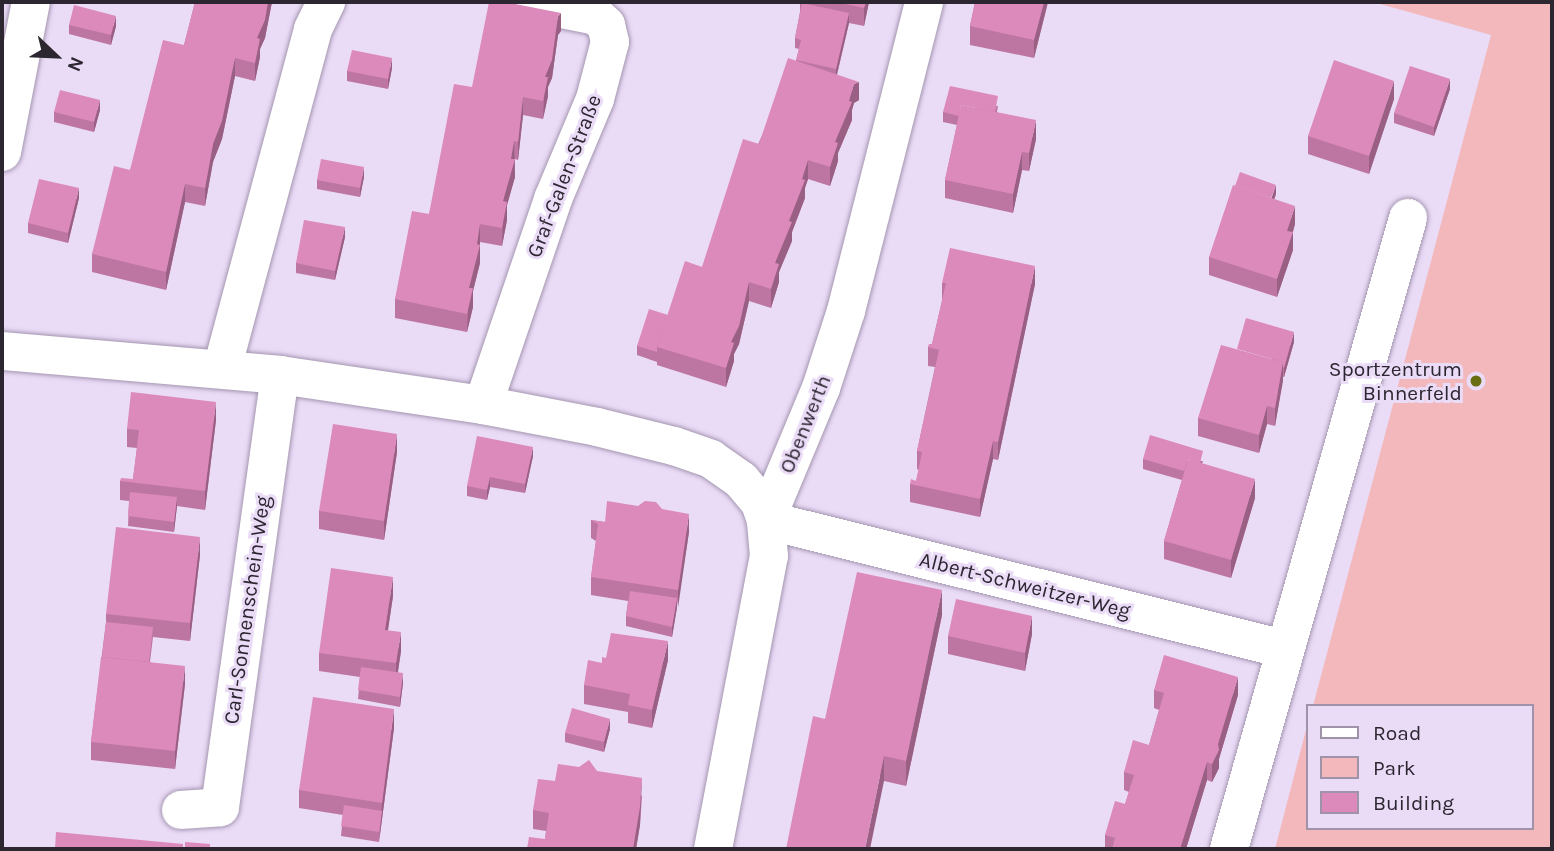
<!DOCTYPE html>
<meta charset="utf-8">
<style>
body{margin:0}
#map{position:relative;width:1554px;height:851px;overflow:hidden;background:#eadbf7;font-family:Karla,sans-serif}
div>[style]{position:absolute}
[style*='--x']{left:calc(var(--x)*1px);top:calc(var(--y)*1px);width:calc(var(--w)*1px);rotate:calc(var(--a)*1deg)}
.green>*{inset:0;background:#f3b8bb}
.roads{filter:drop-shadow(0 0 2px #a496b0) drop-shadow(0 0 2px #a496b0)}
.minor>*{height:38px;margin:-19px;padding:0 19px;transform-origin:19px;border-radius:19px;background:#fff}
.wall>*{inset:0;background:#bd76a2}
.shaded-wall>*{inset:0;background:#9a6084}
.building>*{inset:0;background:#dc89bc}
.dots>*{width:19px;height:19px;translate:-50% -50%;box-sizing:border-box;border:4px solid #eadbf7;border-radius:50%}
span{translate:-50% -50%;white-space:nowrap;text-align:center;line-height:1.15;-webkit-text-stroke:6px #eadbf7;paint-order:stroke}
.street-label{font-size:21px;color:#2c2631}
.poi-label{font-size:21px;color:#2c2631}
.right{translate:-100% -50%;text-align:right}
.frame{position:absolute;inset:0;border:4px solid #2c2631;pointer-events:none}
.legend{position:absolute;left:1306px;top:704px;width:228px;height:126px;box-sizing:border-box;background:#eadbf7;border:2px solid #9e93a8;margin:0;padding:9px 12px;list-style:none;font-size:21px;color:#2c2631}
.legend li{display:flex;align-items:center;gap:14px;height:35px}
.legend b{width:35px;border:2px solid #9e93a8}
.north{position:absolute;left:21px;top:21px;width:70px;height:70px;-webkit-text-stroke:5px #eadbf7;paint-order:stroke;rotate:113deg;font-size:19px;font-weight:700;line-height:28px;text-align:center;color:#2c2631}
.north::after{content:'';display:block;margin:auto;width:24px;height:32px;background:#2c2631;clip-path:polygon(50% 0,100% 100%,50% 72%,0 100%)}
</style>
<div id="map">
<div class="green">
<i style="clip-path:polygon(1373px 2px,1552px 2px,1552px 849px,1275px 849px,1307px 726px,1307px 828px,1531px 828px,1531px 706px,1313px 706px,1491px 35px)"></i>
</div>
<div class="roads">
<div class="minor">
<i style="--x:2;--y:152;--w:153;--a:-79.1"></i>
<i style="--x:2;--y:351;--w:279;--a:4.9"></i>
<i style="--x:280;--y:375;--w:205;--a:8.4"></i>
<i style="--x:483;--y:405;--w:116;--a:10.9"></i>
<i style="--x:597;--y:427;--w:79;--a:13.9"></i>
<i style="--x:674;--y:446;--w:39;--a:19"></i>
<i style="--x:711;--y:459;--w:37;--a:35"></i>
<i style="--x:741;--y:480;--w:30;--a:50"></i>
<i style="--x:760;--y:503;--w:18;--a:71"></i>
<i style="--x:222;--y:369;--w:352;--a:-75"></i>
<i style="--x:313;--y:29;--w:30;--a:-64"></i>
<i style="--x:483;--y:405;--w:218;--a:-71.2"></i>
<i style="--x:553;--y:199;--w:108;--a:-67.2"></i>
<i style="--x:595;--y:99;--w:59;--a:-75.3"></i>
<i style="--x:610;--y:42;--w:17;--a:-103"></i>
<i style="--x:606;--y:25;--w:13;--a:-138"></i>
<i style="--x:596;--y:16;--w:70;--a:-168.5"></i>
<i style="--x:766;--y:520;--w:534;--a:13.98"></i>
<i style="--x:181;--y:810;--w:39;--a:-4"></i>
<i style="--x:220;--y:807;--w:436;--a:-82.1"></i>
<i style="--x:713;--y:849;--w:298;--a:-79.2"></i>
<i style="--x:769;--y:556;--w:36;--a:-95"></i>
<i style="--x:766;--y:520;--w:143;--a:-67.4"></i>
<i style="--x:821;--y:388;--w:81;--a:-72"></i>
<i style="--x:846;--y:311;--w:319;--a:-75.8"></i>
<i style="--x:1229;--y:849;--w:656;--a:-74.16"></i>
</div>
</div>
<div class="wall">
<i style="clip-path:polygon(195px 2px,272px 2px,265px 38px,260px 49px,260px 57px,255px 81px,235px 76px,222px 139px,213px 162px,205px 206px,185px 202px,166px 290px,92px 272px,92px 254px,130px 170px,184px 45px)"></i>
<i style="clip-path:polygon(800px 2px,869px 2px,864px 26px,849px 23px,837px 75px,859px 100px,854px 103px,852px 110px,852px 120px,838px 153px,838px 161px,830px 186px,808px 179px,805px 188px,805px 198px,792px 232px,792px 241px,779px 272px,779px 282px,771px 308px,749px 301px,739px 344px,734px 354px,734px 361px,726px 387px,657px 365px,657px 362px,637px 355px,637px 346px,668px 315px,702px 267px,796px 61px,799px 49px,795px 48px,795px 38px,800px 12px)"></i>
<i style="clip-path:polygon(975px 2px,1048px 2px,1034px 58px,970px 45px,970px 26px)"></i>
<i style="clip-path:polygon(69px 25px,116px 26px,111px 45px,69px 34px)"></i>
<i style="clip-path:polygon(561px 31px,558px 35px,552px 78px,548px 87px,548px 96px,543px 119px,523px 115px,518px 160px,515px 159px,515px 177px,507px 205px,507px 220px,502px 246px,480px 242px,480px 263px,473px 291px,473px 307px,467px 332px,395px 318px,395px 299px,429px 214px,472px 87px)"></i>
<i style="clip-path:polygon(392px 68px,388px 89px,347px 81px,347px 71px)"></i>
<i style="clip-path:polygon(1450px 89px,1434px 136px,1394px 123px,1394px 113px)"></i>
<i style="clip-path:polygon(1394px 99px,1369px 174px,1308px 154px,1308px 136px)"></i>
<i style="clip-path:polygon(998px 106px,997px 112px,1036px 139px,1029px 171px,1022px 170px,1013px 213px,945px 198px,945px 180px,957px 125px,943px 122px,943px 112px)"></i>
<i style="clip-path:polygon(100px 110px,94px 132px,54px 122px,54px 112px)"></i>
<i style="clip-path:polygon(364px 177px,360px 197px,317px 189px,317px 180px)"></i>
<i style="clip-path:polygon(1276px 194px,1274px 199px,1295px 224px,1293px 232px,1293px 250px,1277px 297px,1209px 275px,1209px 257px)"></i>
<i style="clip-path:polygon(79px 198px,68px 243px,28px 233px,28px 223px)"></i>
<i style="clip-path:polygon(345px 237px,335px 280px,296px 273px,296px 263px)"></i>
<i style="clip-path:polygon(942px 283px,1035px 284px,998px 460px,993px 459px,980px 517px,910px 502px,910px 484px,916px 481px,919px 470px,917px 469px,917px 451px,935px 367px,928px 366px,928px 347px,932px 344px,942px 301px)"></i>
<i style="clip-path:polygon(1294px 342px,1284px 377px,1283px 377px,1275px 426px,1267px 424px,1259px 453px,1198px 436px,1198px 418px)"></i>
<i style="clip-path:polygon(216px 420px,205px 510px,177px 506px,174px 532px,128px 526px,129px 501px,120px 500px,120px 481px,133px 479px,137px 448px,127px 447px,127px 429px)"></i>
<i style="clip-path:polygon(397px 452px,384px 540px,319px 529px,319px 511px)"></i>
<i style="clip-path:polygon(533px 456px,525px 493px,490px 487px,487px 500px,467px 496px,467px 486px)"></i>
<i style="clip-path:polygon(1143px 459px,1203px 461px,1202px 464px,1255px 498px,1231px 578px,1164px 559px,1164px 541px,1182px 480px,1143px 469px)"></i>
<i style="clip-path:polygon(662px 509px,689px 532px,672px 637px,626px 626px,626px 616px,628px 601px,591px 595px,591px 577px,596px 541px,591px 538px,591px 520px,605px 522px)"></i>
<i style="clip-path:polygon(200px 555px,190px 641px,153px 637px,150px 662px,185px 684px,175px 769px,91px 760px,91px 742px,106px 622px,106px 614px)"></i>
<i style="clip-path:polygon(393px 596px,388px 631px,401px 651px,398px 673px,403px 683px,400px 707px,358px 699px,360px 677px,319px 671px,319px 653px)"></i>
<i style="clip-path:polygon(942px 615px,906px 786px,884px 781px,825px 719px)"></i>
<i style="clip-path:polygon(1032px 634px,1025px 671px,948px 654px,948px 636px)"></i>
<i style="clip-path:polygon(668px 660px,652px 728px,628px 723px,628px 712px,584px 704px,584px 685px,602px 663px)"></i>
<i style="clip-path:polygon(1154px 690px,1238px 695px,1219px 759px,1219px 768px,1212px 782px,1207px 780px,1186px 849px,1105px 849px,1105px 835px,1125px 804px,1129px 792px,1124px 790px,1124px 772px,1149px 745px,1159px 710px,1154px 708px)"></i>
<i style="clip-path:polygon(394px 728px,379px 842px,341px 836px,343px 815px,299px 808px,299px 790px)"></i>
<i style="clip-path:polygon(610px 729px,604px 752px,565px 742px,565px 733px)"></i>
<i style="clip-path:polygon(597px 771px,642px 796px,640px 825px,636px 849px,527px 849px,545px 839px,546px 831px,533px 829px,533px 810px,555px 781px)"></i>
</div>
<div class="shaded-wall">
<i style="clip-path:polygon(268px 2px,272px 2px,265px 38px,260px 49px,260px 57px,255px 81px,255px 63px,257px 38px)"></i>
<i style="clip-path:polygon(866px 2px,869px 2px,864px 26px,864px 8px)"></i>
<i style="clip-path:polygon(1044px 2px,1048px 2px,1034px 58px,1034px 40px)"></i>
<i style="clip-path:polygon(561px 13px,561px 31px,558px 35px,552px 78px,548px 87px,548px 96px,543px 119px,545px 77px,558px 16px)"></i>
<i style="clip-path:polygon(849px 13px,849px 23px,836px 78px,836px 69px)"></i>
<i style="clip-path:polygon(116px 16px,116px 26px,111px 45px,111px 35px)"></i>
<i style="clip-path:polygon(235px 58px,235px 76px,222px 139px,213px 162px,205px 206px,205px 188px,213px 144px)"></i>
<i style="clip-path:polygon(392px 58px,392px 68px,388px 89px,388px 79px)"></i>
<i style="clip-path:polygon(1450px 79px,1450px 89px,1434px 136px,1434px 127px)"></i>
<i style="clip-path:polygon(1394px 81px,1394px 99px,1369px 174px,1369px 156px)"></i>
<i style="clip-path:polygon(859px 82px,859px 100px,854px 103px,852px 110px,852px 120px,838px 153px,838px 161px,830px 186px,830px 167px,835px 142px,854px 84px)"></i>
<i style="clip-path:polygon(523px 97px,523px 115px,518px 160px,518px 142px)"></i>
<i style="clip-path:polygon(100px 100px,100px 110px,94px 132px,94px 122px)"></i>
<i style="clip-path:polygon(1036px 120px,1036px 139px,1029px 171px,1029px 153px)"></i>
<i style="clip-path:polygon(514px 141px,515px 177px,507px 205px,507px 220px,502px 246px,503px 201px)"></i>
<i style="clip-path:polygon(1022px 152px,1022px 170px,1013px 213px,1013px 194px)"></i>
<i style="clip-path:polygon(808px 160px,808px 179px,805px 188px,805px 198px,792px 232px,792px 241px,779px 272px,779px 282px,771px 308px,771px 289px,775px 263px)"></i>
<i style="clip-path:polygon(364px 167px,364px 177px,360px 197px,360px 188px)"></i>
<i style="clip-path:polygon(185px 184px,185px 202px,166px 290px,166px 272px)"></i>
<i style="clip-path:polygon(1276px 185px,1276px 194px,1269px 215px,1269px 205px)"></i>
<i style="clip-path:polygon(79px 188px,79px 198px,68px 243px,68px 233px)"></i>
<i style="clip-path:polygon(1295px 206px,1295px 224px,1292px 234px,1293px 232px,1293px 250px,1277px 297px,1277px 279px,1287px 231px)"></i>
<i style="clip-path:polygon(480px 224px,480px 263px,473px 291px,473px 307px,467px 332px,469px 288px)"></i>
<i style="clip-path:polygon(345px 227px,345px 237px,335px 280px,335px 271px)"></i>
<i style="clip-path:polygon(1035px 266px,1035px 284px,998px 460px,998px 442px)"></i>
<i style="clip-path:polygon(749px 282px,749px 301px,739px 344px,734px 354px,734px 361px,726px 387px,726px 368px,731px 342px)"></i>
<i style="clip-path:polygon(1294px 332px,1294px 342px,1284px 377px,1284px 368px)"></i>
<i style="clip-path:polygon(1283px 362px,1283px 381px,1275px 426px,1275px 408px)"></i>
<i style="clip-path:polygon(216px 402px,216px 420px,205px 510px,205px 491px)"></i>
<i style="clip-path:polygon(1267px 406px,1267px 424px,1259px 453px,1259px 435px)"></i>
<i style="clip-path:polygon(397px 434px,397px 452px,384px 540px,384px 521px)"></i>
<i style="clip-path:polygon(993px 441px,993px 459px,980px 517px,980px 499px)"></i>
<i style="clip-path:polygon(533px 447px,533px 456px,525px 493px,525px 484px)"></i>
<i style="clip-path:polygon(490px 477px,490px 487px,487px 500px,487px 490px)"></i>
<i style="clip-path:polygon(1255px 479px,1255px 498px,1231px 578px,1231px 560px)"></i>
<i style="clip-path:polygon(177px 497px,177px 506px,174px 532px,174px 522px)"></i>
<i style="clip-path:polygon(689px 514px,689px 532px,678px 608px,678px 590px)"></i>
<i style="clip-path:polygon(200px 537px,200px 555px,190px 641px,190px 623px)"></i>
<i style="clip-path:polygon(393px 577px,393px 596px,385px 648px,385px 630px)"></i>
<i style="clip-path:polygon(942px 590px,942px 615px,906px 786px,906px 761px)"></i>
<i style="clip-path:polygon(677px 598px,677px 608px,672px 637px,672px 627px)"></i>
<i style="clip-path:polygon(1032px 616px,1032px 634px,1025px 671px,1025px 653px)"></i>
<i style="clip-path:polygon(401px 632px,401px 651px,396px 682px,396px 663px)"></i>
<i style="clip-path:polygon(668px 641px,668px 660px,652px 728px,652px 710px)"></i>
<i style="clip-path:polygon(185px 666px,185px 684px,175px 769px,175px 751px)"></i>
<i style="clip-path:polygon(403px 673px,403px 683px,400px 707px,400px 697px)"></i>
<i style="clip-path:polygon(1238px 677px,1238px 695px,1219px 759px,1219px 768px,1212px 782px,1212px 764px)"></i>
<i style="clip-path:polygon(394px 709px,394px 728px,379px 842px,382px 803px)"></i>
<i style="clip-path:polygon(610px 719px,610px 729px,604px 752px,604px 742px)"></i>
<i style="clip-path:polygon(884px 756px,884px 781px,870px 849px,865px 849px)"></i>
<i style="clip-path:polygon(1207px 762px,1207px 780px,1186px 849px,1180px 849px)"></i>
<i style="clip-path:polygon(642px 778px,640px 825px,636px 849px,633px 849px)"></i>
</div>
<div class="building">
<i style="clip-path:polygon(195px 2px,268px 2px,265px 20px,257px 38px,260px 39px,255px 63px,235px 58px,222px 121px,213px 144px,205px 188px,185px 184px,166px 272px,92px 254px,114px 166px,130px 170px,163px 40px,184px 45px)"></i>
<i style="clip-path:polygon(489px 2px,505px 2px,561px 13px,558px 16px,552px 60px,545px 77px,548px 77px,543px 101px,523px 97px,518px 142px,514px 141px,511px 159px,515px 159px,503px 201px,507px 202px,502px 228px,480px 224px,477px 244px,480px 245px,469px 288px,473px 288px,467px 314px,395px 299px,412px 211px,429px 214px,454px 84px,472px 87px)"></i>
<i style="clip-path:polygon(836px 2px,866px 2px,864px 8px)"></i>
<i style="clip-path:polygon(975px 2px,1044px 2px,1034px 40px,970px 26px)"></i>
<i style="clip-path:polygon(802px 3px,849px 13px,836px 69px,796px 60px,801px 40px,795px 38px)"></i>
<i style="clip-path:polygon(74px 5px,116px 16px,111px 35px,69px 25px)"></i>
<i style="clip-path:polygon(352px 50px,392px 58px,388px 79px,347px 71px)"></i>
<i style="clip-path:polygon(788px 58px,859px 82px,854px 84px,849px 101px,852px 102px,835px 142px,838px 143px,830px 167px,808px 160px,802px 179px,805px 180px,789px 221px,792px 222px,775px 263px,779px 264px,771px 289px,749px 282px,739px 326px,731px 342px,734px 343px,726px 368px,657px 347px,685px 261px,702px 267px,743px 139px,759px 144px)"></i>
<i style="clip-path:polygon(1334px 60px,1394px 81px,1369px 156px,1308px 136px)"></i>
<i style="clip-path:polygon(1410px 66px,1450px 79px,1434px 127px,1394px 113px)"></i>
<i style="clip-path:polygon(950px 86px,998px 96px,995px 112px,961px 105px,959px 116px,943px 112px)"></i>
<i style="clip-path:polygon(60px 90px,100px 100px,94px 122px,54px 112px)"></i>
<i style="clip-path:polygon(961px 105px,1036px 120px,1029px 153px,1022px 152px,1013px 194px,945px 180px)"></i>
<i style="clip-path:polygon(321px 159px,364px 167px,360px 188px,317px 180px)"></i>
<i style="clip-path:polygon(1240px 172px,1276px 185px,1271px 198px,1235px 186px)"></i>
<i style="clip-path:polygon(39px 179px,79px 188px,68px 233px,28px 223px)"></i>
<i style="clip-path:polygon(1233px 185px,1295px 206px,1287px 231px,1293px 232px,1277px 279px,1209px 257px)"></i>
<i style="clip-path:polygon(304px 220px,345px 227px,335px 271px,296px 263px)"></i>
<i style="clip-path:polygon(950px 248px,1035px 266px,998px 442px,993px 441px,980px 499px,910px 484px,911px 479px,916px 481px,922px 452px,917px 451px,939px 350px,928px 347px,929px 344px,932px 344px,946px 283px,942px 283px)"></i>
<i style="clip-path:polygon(649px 309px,668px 315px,657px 347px,657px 352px,637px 346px)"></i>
<i style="clip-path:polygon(1246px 318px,1294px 332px,1284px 368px,1283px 367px,1283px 362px,1237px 349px)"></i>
<i style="clip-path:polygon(1221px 345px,1283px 362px,1275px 408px,1267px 406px,1259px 435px,1198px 418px)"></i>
<i style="clip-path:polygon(131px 392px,216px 402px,205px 491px,120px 481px,121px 478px,133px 479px,139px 430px,127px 429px)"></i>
<i style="clip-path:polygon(333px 424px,397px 434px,384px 521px,319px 511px)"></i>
<i style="clip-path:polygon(1150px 435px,1203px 451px,1200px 463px,1188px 459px,1184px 471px,1143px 459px)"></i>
<i style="clip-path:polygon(477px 436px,533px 447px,525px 484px,490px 477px,487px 490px,467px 486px)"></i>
<i style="clip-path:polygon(1188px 459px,1255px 479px,1231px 560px,1164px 541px)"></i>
<i style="clip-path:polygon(130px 492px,177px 497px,174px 522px,128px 516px)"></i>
<i style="clip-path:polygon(607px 501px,638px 506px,645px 501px,656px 502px,662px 509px,689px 514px,678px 590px,591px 577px,598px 524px,591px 520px,605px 522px)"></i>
<i style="clip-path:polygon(116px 527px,200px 537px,190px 623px,106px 614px)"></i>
<i style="clip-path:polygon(331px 568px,393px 577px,385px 630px,401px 632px,396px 663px,319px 653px)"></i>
<i style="clip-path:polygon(857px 572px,942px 590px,906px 761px,884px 756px,865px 849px,786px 849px,813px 716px,825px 719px)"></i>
<i style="clip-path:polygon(630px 591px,677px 598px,672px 627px,626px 616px)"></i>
<i style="clip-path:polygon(956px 599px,1032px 616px,1025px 653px,948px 636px)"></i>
<i style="clip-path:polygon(106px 622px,153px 627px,149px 662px,102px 657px)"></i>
<i style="clip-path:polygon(611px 633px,668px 641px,652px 710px,628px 705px,630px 694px,584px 685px,588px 660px,602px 663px,602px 657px,606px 658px)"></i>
<i style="clip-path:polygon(1164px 655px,1238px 677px,1218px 744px,1219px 750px,1212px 764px,1207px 762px,1180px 849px,1112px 849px,1115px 838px,1105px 835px,1115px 801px,1125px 804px,1134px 775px,1124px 772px,1133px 740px,1149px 745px,1164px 693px,1154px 690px)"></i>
<i style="clip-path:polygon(101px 657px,185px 666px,175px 751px,91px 742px)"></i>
<i style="clip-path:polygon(361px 667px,403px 673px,400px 697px,358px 690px)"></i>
<i style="clip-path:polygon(313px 697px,394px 709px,382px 803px,299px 790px)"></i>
<i style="clip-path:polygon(572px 708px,610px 719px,604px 742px,565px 733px)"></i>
<i style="clip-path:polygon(589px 760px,597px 771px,642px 778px,640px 807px,633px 849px,527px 849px,529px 837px,545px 839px,549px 813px,533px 810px,538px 779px,555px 781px,558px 764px,579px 767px)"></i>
<i style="clip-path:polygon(344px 805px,382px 811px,379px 832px,341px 826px)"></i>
<i style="clip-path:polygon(56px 832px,183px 844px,183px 849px,55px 849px)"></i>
<i style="clip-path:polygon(185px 842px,210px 844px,210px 849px,185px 849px)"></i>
</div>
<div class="dots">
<i style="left:1476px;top:381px;background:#696e12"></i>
</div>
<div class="street-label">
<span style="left:564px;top:176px;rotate:-69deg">Graf-Galen-Straße</span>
<span style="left:805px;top:424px;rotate:-68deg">Obenwerth</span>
<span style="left:1025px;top:585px;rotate:14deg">Albert-Schweitzer-Weg</span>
<span style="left:247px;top:610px;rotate:-82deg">Carl-Sonnenschein-Weg</span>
</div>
<div class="poi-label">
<span class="right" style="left:1462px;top:381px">Sportzentrum<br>Binnerfeld</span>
</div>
<div class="frame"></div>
<ul class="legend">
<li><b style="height:9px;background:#fff"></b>Road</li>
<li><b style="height:19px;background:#f3b8bb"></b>Park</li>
<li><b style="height:19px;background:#dc89bc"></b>Building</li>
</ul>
<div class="north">N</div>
</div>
